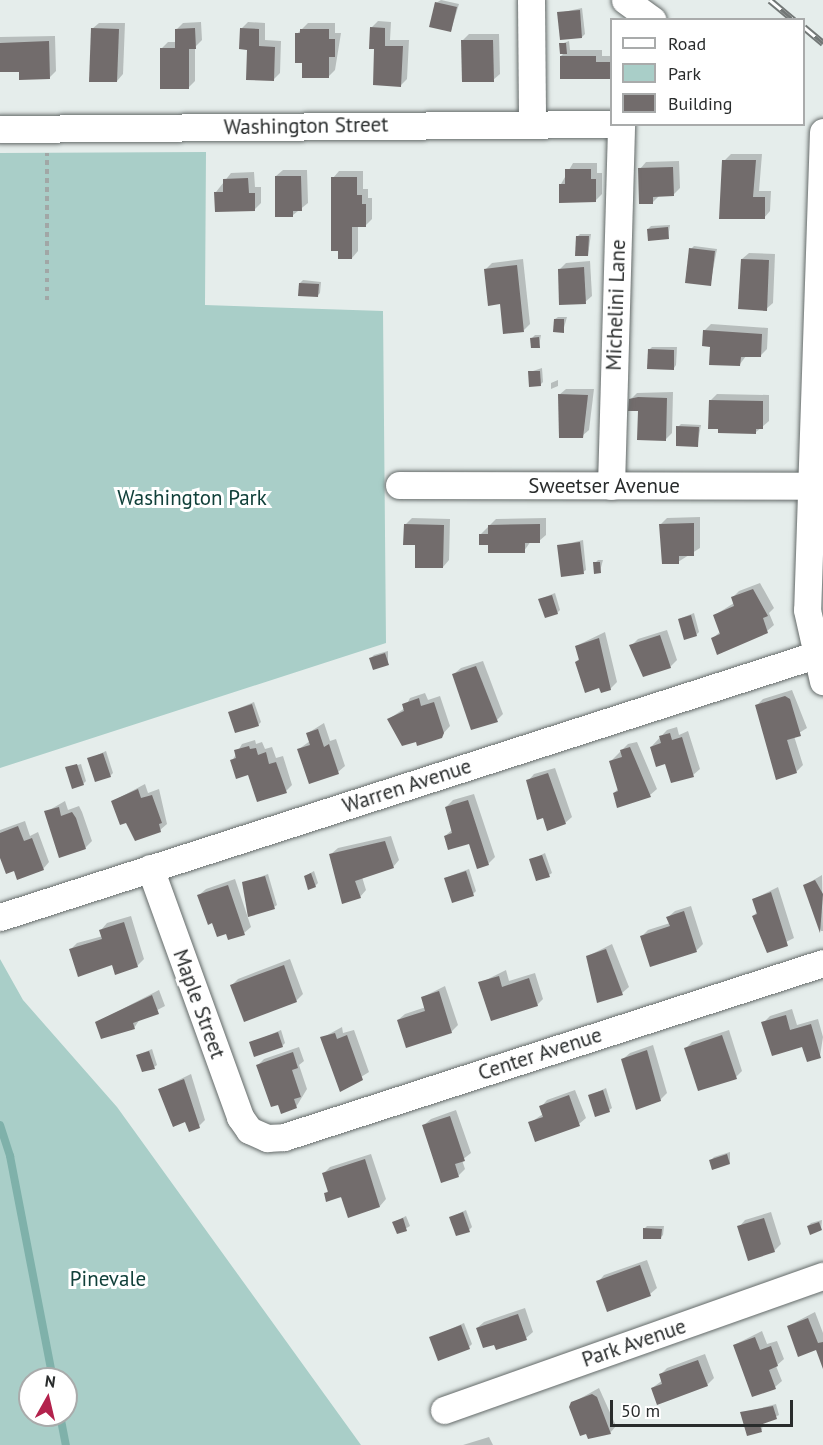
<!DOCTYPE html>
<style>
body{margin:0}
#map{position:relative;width:823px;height:1445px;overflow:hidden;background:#e5edeb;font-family:"PT Sans",sans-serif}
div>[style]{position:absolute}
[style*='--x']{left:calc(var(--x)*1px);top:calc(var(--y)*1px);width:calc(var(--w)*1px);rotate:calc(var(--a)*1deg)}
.green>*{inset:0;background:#a9cec8}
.shadow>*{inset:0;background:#0003}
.stream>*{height:8px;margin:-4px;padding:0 4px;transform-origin:4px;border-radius:4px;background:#7fb1aa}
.building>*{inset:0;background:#726c6c}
.path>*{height:4px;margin-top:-2px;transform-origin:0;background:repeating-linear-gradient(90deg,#a1a7a6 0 4.5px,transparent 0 9px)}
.roads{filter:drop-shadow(0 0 2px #646a69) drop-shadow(0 0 2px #646a69)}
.minor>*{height:27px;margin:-13.5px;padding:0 13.5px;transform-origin:13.5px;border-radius:13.5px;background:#fff}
.rail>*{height:7px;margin-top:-3.5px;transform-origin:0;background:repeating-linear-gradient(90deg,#fff 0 14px,#737877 0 28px);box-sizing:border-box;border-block:2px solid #737877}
span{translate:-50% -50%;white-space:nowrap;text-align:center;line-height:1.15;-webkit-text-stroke:6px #fff;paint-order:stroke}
.street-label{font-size:21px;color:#292c2c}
.park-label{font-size:21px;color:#11403a}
.legend{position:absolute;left:610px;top:18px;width:195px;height:108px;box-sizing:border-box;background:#fff;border:2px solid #a9abab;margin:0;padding:8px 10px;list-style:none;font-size:18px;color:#292c2c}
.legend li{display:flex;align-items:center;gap:12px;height:30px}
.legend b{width:30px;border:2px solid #a9abab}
.north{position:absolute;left:18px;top:1367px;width:60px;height:60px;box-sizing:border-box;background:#fff;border:2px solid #a9abab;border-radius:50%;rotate:8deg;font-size:16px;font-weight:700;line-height:24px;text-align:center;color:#292c2c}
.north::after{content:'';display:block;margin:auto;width:21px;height:27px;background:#b3224c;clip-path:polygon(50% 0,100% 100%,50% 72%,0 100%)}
.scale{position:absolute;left:610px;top:1400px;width:183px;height:27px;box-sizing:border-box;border:3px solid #292c2c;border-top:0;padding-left:8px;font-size:18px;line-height:21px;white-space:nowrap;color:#292c2c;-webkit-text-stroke:4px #fff;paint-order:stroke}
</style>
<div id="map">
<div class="green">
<i style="clip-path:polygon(206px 152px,205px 305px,383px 311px,386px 643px,0 768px,0 153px)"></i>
<i style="clip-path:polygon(evenodd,0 959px,23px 1000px,117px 1107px,361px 1445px,0 1445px,0 959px,30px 1379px,66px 1379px,66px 1415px,30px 1415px,30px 1379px)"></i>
</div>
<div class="shadow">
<i style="clip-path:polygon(441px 0,459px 4px,451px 30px,436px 3px)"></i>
<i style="clip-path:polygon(582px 8px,585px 34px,582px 37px,559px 13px)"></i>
<i style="clip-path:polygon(378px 21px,391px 22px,390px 40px,409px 40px,407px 79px,401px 85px,376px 48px,371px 28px)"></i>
<i style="clip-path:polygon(201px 22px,202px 40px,195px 47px,195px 81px,188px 88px,162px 48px,168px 42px,177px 42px,177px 29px,183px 23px)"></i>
<i style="clip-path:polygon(248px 22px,265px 23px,265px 40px,281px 41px,280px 73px,273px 80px,249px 48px,241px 29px)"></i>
<i style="clip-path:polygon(99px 23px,125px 23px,123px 74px,117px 81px,92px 29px)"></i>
<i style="clip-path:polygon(308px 23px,335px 23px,335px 33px,341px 33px,335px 70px,328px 77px,303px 62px,297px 34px)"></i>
<i style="clip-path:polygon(469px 34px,499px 34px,500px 74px,493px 80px,462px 41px)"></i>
<i style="clip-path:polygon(55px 36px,56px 71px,49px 78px,20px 70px,0 71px,0 37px)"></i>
<i style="clip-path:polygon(569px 41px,570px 50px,602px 50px,602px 56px,612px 56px,612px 77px,561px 56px,565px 52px,561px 44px)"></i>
<i style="clip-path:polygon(731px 154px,762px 154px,759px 191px,771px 191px,770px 211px,764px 218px,724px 161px)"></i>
<i style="clip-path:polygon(679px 161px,680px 188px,674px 194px,660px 195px,653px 202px,640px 169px,646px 162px)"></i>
<i style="clip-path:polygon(573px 163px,597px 163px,597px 173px,602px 173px,602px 194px,595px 201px,561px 184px)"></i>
<i style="clip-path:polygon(283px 170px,307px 170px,308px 203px,293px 215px,276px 176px)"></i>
<i style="clip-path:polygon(339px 171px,363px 171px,363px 189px,368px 189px,368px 198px,372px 198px,372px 219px,365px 226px,358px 226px,358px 251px,352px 258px,333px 178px)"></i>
<i style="clip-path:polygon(254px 172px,255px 187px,261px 187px,261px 203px,254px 210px,216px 192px,231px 173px)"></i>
<i style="clip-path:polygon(670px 225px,668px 238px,648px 229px,651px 226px)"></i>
<i style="clip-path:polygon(580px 234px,591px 234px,588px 255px,577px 237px)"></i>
<i style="clip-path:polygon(694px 246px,717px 249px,710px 285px,691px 249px)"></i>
<i style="clip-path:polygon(749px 253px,775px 254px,773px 303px,766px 309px,742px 259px)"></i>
<i style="clip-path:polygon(523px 259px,530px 324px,524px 330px,502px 303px,486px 269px,492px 263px)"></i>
<i style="clip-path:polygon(590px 261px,592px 296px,585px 302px,560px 269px,566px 263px)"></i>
<i style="clip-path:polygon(303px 280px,321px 282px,320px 293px,317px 296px,300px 283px)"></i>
<i style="clip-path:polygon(558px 317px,567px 317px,563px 331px,555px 319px)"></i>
<i style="clip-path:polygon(711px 324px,768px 328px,767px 349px,761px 355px,746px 356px,740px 364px,712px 345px,704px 331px)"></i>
<i style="clip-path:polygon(535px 335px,541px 335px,539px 346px,532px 338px)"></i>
<i style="clip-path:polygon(652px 347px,677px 347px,676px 365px,674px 368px,649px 350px)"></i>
<i style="clip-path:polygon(542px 368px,543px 382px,540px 385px,530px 372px)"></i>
<i style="clip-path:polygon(558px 380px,558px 386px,551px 389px,551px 383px)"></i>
<i style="clip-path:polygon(566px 389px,594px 389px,589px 430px,582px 436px,559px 395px)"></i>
<i style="clip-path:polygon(673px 392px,672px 433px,665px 440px,630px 400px,637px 393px)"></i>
<i style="clip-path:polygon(717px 394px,769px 395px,769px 421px,756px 432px,711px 400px)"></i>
<i style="clip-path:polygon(681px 424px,701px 425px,697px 446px,678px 427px)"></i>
<i style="clip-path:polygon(700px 517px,700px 548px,678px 562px,661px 524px,667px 518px)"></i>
<i style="clip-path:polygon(412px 518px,450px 519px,449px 560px,443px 567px,417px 543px,405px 525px)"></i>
<i style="clip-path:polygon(546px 518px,546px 535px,539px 541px,531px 541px,524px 551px,489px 544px,480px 535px,496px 519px)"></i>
<i style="clip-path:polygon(583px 540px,586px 570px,583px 572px,559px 546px)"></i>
<i style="clip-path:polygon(598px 560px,603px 560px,600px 571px,595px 563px)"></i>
<i style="clip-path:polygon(760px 583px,774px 608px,769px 613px,774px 625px,767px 631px,713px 638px,721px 631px,715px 615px,734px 603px,732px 598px,739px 591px)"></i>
<i style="clip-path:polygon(555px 593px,560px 610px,557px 613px,540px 599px)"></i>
<i style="clip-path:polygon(694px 613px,699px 632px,696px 635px,679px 619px)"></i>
<i style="clip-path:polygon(667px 630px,677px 660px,670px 667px,631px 646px,638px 639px)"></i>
<i style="clip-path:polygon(605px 632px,617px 682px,610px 689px,600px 687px,576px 662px,580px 658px,576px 646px)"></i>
<i style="clip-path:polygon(388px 651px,388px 663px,371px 658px,374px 655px)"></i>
<i style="clip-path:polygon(483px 661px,503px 714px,497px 720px,454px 674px,461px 668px)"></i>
<i style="clip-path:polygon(792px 690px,807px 728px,794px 736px,803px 765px,796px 772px,757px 705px,763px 699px)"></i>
<i style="clip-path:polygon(425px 693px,428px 700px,440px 696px,450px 726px,441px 736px,389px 719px,405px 708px,410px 698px)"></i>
<i style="clip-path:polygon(254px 702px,261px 722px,258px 725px,230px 712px)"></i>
<i style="clip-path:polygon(324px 723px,330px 741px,336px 739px,345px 766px,338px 772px,299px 749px,310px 741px,308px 733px)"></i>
<i style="clip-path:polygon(677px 727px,679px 735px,688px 731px,700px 769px,693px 775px,666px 762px,651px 747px,667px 730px)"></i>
<i style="clip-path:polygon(255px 740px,256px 744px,262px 742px,265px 749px,272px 747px,276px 758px,283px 756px,292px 785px,286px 791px,232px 761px,242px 744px)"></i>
<i style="clip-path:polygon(637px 742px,657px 789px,650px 795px,618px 806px,614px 793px,619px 788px,610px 762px,628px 744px)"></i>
<i style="clip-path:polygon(106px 751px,113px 773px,110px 776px,89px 759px)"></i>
<i style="clip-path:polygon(81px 764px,86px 781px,83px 784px,69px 768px)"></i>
<i style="clip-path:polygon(555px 768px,572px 817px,565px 823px,528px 781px,534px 774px)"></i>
<i style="clip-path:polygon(145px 784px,148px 793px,159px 789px,167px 824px,160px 830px,113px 801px)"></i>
<i style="clip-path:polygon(474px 794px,495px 857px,488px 864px,470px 842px,445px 836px,452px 830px,446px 807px,453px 800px)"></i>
<i style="clip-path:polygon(65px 801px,68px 810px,79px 806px,82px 812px,92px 841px,85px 848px,46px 812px)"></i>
<i style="clip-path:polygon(25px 821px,30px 836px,38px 832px,49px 862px,43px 869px,14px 869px,0 854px,0 830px)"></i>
<i style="clip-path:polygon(391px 836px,399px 860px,393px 867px,362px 877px,366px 890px,360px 897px,331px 854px,338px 848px)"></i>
<i style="clip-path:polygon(545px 853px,552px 873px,549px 875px,531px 860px)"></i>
<i style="clip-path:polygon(469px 869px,476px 891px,473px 894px,445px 878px)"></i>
<i style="clip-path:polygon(314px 871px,318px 883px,315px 886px,305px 876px)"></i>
<i style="clip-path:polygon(268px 874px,277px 905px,274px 907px,244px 883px)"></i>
<i style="clip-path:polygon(822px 875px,823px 931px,821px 931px,805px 885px)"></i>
<i style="clip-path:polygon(235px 879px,251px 927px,244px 933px,199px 895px,206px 889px)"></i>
<i style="clip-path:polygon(778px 887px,794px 938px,768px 951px,753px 916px,758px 911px,754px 899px)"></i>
<i style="clip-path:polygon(691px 906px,703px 944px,697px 950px,651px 965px,641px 937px,648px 930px,670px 923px,668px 917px,675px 911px)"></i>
<i style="clip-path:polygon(131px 916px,144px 959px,137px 966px,71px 949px,77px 943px,103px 936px,101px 930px,107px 923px)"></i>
<i style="clip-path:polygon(612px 944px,629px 987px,622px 993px,598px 1001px,588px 956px)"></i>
<i style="clip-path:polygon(290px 959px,303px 994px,296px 1001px,232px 985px,238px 979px)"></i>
<i style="clip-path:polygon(506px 970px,509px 981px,535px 973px,543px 999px,537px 1005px,480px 983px)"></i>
<i style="clip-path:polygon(445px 986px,458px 1025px,451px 1032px,398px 1020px,405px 1014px,426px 1007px,423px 997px)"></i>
<i style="clip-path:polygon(159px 990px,165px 1006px,140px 1019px,134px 1028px,97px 1022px)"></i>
<i style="clip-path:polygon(792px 1009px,797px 1025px,818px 1019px,823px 1037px,820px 1056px,763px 1023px,770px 1016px)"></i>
<i style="clip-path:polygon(342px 1027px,343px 1033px,354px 1030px,369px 1072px,340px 1090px,322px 1038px)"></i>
<i style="clip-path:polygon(281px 1030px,285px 1043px,282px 1046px,251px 1043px)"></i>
<i style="clip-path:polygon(729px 1030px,742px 1071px,736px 1077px,685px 1049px,692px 1042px)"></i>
<i style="clip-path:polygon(653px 1045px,667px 1093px,660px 1100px,623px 1059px,630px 1053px)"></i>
<i style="clip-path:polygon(299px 1047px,304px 1061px,299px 1065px,307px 1089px,296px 1107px,258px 1065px,264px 1059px)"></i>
<i style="clip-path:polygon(152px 1049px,157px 1065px,154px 1067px,138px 1055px)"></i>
<i style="clip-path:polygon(191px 1074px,205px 1120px,199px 1126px,186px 1120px,160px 1089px)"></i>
<i style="clip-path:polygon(606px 1088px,612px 1108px,609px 1110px,589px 1096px)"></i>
<i style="clip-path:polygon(575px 1090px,586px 1118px,579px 1124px,530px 1123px,543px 1114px,541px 1107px,547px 1100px)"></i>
<i style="clip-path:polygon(456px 1110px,471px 1153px,462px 1160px,465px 1169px,458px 1176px,424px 1125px,431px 1119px)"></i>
<i style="clip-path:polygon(730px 1152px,730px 1163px,711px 1160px,714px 1157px)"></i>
<i style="clip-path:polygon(371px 1154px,386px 1199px,380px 1206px,325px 1194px,329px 1190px,324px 1173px,330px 1167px)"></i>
<i style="clip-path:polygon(466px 1210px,472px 1227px,469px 1230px,451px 1217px)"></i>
<i style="clip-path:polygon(771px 1212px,781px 1244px,774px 1251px,739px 1227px,745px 1220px)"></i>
<i style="clip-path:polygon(406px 1216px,410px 1226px,398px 1233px,394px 1222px)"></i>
<i style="clip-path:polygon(822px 1220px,821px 1229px,808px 1226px,811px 1223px)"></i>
<i style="clip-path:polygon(647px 1226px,664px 1226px,663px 1235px,660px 1238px,644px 1229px)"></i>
<i style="clip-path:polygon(647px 1260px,657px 1288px,650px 1294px,598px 1282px,604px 1275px)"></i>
<i style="clip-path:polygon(525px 1308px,533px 1332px,526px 1338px,495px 1343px,477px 1328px,484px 1322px)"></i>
<i style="clip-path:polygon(815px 1312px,823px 1333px,823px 1366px,817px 1348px,788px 1326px)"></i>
<i style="clip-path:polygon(464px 1323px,472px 1344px,469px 1347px,431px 1338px)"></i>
<i style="clip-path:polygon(762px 1331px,767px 1344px,777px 1341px,784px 1359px,776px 1366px,782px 1381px,775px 1387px,734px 1345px)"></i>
<i style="clip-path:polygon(705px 1354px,714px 1378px,707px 1385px,652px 1388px,663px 1380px,660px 1375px,667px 1368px)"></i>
<i style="clip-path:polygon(599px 1388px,616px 1426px,610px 1433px,572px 1403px)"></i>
<i style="clip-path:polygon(776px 1404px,779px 1415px,763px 1423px,762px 1430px,748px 1435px,742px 1413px)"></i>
<i style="clip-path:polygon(489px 1437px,493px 1445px,463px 1445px)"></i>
</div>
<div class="stream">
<i style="--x:0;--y:1125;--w:33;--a:72"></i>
<i style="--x:10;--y:1156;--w:227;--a:79.1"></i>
<i style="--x:60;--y:1415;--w:31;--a:79"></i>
</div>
<div class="building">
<i style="clip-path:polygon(435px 2px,457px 7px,451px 32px,429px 27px)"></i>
<i style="clip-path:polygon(580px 10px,582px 38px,560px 40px,557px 12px)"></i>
<i style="clip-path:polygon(370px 27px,385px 28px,385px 46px,403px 46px,401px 87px,373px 85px,374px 49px,369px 49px)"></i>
<i style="clip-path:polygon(91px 28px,119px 29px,117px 82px,89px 82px)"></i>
<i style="clip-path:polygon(195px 28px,196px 49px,189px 49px,189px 89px,160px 89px,160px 48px,175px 48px,175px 29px)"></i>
<i style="clip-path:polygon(240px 28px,259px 29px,259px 46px,275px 47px,274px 81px,246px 80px,247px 50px,239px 49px)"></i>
<i style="clip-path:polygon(300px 29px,329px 29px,329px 39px,335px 39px,335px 57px,329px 57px,329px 78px,302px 78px,302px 63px,295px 63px,295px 33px,300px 33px)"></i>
<i style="clip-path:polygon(461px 40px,493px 40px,494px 82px,462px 82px)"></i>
<i style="clip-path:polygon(49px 41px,50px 79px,19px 80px,19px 72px,0 72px,0 43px)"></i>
<i style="clip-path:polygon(559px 43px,566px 43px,567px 54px,560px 54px)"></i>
<i style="clip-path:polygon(560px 56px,596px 56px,596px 62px,612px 62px,612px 79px,560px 79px)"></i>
<i style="clip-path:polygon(722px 160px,756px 160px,753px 197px,765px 197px,765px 219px,719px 219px)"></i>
<i style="clip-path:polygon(673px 167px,674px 196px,653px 197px,653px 204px,639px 204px,638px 168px)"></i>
<i style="clip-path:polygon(565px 169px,591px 169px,591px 179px,596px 179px,596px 202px,559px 203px,559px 184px,565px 184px)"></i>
<i style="clip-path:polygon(275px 176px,301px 176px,302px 211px,293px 211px,293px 217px,275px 217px)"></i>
<i style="clip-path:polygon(331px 177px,357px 177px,357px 195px,362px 195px,362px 204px,366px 204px,366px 227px,352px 227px,352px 259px,338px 259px,338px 251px,331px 251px)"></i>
<i style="clip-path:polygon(248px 178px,249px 193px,255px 193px,255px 211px,215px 212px,214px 192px,223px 192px,223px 179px)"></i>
<i style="clip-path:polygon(668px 227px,669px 239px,648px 241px,647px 229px)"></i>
<i style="clip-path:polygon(576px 236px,589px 236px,588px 256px,575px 256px)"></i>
<i style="clip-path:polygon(689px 248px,715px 251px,711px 286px,685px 283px)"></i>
<i style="clip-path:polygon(741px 259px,769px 260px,767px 311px,738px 309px)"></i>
<i style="clip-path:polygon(517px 265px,524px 332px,503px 334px,500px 304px,488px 306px,484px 269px)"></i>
<i style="clip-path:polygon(584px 267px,586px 304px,559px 305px,558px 269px)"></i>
<i style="clip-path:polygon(299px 283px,319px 284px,318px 297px,298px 296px)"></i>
<i style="clip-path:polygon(554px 319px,564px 319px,564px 333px,553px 332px)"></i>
<i style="clip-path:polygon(703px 330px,762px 334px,761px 357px,741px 357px,740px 366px,709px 365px,710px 347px,702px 346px)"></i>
<i style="clip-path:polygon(539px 337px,540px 348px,531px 348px,530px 338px)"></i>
<i style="clip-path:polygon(648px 349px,674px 350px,674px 370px,647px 369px)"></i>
<i style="clip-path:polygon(528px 371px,540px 371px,541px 386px,529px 387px)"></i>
<i style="clip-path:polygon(558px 394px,588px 395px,583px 438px,559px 438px)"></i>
<i style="clip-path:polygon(638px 397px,667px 398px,666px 441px,637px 440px,638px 411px,628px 411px,629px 399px)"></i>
<i style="clip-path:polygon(709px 400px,763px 401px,763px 429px,756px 429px,756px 434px,718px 433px,718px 429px,708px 429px)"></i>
<i style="clip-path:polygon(676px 426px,699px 427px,698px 447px,676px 446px)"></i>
<i style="clip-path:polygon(694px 523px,694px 556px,679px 556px,679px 564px,662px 564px,659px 524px)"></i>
<i style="clip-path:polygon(404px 524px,444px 525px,443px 568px,415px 568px,415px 545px,403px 545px)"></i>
<i style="clip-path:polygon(540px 524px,540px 543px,525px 543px,525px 553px,488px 553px,488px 545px,479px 545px,479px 534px,488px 534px,488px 525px)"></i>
<i style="clip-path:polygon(580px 542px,584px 574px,561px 577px,557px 545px)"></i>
<i style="clip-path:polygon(593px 562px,600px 562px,601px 573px,594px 574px)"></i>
<i style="clip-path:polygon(753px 589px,768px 616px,763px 618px,768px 633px,717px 655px,711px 638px,720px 634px,713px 615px,734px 606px,731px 597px)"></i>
<i style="clip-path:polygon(552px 595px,558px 614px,545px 618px,538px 599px)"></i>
<i style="clip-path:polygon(691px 615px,697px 636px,684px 640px,678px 619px)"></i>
<i style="clip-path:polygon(660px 635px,671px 668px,643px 677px,629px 645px)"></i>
<i style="clip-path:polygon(599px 638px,611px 690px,601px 693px,599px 688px,585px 693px,575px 662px,579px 660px,575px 646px)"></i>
<i style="clip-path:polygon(385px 653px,389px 665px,373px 670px,369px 658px)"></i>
<i style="clip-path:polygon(476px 666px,498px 722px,471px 730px,452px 674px)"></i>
<i style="clip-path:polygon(785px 696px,790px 699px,801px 736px,787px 740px,797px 773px,776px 780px,755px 705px)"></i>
<i style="clip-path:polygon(419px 698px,421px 706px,434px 702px,444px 733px,442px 738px,417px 746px,416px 742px,402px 746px,387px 719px,404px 711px,402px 704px)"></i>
<i style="clip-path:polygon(252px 704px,259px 726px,235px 733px,228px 712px)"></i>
<i style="clip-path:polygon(318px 729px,324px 747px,329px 744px,339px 774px,309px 784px,297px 749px,310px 745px,306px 733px)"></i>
<i style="clip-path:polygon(670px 733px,672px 740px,682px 737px,694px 777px,671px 783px,665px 764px,656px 767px,650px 747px,661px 743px,659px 736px)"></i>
<i style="clip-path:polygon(249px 746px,250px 749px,256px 748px,258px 755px,266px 752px,269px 764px,276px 762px,287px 793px,257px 802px,248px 775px,236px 779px,230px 760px,236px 758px,234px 750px)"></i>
<i style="clip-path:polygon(630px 747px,651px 797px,617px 808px,613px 793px,618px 791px,609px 761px,622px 757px,620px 750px)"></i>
<i style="clip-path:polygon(103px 753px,111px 777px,95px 782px,87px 758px)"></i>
<i style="clip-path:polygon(77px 764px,84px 785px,72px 789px,65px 767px)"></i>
<i style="clip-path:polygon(548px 773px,566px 824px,547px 831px,543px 818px,537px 820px,526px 780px)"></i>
<i style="clip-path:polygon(138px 789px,141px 798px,152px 795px,162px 823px,159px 824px,161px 832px,135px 841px,126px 823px,120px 825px,111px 801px)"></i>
<i style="clip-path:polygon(468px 800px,489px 865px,477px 869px,469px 844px,448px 850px,444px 836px,452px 833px,445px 807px)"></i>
<i style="clip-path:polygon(59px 807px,61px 816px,72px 812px,76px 818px,86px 849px,59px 858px,44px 811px)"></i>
<i style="clip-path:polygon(18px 826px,24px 841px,32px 838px,44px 870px,17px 880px,14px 871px,6px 874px,0 858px,0 833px)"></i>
<i style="clip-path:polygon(385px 841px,394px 868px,355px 881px,361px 898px,342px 904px,329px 854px)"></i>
<i style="clip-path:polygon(542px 855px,550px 877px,536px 881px,529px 859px)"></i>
<i style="clip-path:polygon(466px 871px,474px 896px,452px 903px,444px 878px)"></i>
<i style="clip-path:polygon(311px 873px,316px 887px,308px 890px,304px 876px)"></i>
<i style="clip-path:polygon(265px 876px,275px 909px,248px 917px,242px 882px)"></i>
<i style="clip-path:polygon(815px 880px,823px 894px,820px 933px,803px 885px)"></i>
<i style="clip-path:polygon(228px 885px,245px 935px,228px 940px,226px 934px,217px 937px,212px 923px,208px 925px,197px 895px)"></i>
<i style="clip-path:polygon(771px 892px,788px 946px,767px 953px,752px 916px,757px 914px,752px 899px)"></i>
<i style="clip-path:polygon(684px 911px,697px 952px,650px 967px,640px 936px,670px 926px,666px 917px)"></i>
<i style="clip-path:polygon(124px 922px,138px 967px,115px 975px,112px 965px,78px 977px,69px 949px,102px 939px,99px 930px)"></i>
<i style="clip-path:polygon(606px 949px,623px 995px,597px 1003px,586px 956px)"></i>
<i style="clip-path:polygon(284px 965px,297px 1002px,244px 1022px,230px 985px)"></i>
<i style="clip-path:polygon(499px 976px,502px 987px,529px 978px,538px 1006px,491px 1021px,478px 982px)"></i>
<i style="clip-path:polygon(439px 991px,452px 1033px,406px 1048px,397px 1020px,425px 1011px,421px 997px)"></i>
<i style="clip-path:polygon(152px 995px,159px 1014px,133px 1023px,135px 1029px,101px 1039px,95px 1022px)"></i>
<i style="clip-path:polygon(786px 1015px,790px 1030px,811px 1024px,821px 1058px,807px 1062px,802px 1047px,772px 1056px,761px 1022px)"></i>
<i style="clip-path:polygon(278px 1032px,283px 1047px,254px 1057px,249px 1042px)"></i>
<i style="clip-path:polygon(335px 1033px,337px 1039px,347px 1035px,363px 1080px,340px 1092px,320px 1037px)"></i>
<i style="clip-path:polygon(722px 1035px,737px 1079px,698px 1091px,684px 1048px)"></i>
<i style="clip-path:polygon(647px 1050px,661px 1101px,636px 1110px,621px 1059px)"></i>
<i style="clip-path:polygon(149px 1051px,155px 1069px,142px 1072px,136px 1055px)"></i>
<i style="clip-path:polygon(293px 1052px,298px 1068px,292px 1070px,301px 1097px,294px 1099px,297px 1108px,281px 1114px,278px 1105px,271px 1107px,256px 1065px)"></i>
<i style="clip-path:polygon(184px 1079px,200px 1128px,189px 1132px,185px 1122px,173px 1127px,158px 1089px)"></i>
<i style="clip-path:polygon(603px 1090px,610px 1112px,595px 1117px,588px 1095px)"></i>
<i style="clip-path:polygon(569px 1095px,580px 1126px,535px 1142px,528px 1122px,543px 1117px,539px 1106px)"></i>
<i style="clip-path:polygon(450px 1116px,465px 1161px,455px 1164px,459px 1177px,441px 1183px,422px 1125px)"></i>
<i style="clip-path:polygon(727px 1154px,730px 1164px,712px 1170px,709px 1160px)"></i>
<i style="clip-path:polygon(365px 1159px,380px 1207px,348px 1218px,341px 1197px,326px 1202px,324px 1193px,328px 1192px,322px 1173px)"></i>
<i style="clip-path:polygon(463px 1212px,470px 1232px,456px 1236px,449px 1217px)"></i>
<i style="clip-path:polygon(403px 1218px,407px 1231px,397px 1234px,392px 1222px)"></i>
<i style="clip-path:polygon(764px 1218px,775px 1252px,748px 1261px,737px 1226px)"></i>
<i style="clip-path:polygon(819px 1222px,822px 1230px,810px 1235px,807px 1226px)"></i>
<i style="clip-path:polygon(643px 1228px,662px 1229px,661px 1239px,643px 1239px)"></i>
<i style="clip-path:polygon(640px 1265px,651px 1296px,607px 1312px,596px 1281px)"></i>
<i style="clip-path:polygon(518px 1314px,527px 1340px,496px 1350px,494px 1345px,483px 1348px,476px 1328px)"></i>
<i style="clip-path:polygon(808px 1318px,818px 1343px,823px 1342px,823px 1369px,816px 1350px,798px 1357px,787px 1326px)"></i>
<i style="clip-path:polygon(461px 1325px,470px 1349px,438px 1361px,429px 1337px)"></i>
<i style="clip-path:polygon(755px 1337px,760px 1350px,771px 1346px,778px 1366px,769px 1370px,776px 1389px,752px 1397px,733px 1345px)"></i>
<i style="clip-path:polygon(698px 1360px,708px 1386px,657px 1405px,651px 1388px,662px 1384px,659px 1374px)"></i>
<i style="clip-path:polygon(592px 1394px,597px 1397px,611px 1434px,588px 1439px,586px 1434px,580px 1436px,569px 1407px,571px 1402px)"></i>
<i style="clip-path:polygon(773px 1406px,777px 1419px,760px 1425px,762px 1432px,747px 1436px,740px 1412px)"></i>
</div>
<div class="path">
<i style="--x:47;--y:300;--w:147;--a:-90"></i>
</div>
<div class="roads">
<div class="minor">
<i style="--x:531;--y:0;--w:123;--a:89.5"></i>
<i style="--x:625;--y:0;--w:34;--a:36"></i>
<i style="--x:0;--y:129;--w:612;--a:-0.47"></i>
<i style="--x:823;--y:132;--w:478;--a:91.9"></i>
<i style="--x:807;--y:610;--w:73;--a:77.3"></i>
<i style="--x:399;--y:485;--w:411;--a:0.1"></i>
<i style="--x:611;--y:486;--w:362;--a:-88.4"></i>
<i style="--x:150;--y:868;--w:265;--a:70.1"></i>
<i style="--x:240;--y:1117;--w:16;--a:55"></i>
<i style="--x:249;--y:1130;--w:20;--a:24"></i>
<i style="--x:267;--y:1138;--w:17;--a:-3"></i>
<i style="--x:284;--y:1137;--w:566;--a:-17.89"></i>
<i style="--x:0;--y:917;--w:856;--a:-17.82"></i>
<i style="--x:444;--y:1410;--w:402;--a:-19.5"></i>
</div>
</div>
<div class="rail">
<i style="--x:770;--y:0;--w:31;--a:40"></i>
<i style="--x:804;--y:27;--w:25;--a:40"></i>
</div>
<div class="street-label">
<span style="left:306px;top:126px;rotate:-1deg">Washington Street</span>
<span style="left:616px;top:305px;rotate:-88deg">Michelini Lane</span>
<span style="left:604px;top:486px">Sweetser Avenue</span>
<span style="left:407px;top:786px;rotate:-18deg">Warren Avenue</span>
<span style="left:199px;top:1004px;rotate:70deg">Maple Street</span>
<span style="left:540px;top:1054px;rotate:-18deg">Center Avenue</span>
<span style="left:634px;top:1343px;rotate:-19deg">Park Avenue</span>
</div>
<div class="park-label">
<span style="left:192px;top:498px">Washington Park</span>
<span style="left:108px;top:1279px">Pinevale</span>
</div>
<ul class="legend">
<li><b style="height:8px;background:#fff"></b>Road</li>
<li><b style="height:16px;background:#a9cec8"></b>Park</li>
<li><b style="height:16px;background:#726c6c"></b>Building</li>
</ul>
<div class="north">N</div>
<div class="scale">50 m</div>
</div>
